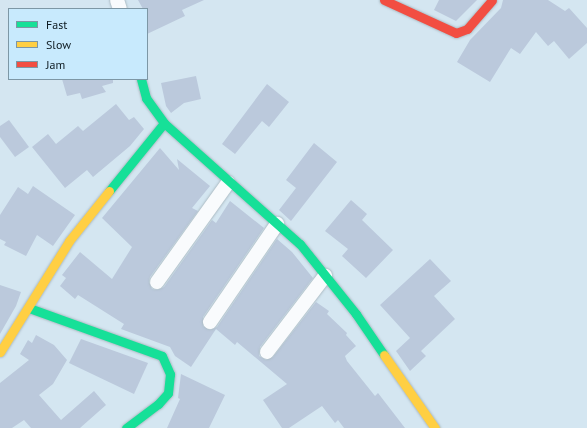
<!DOCTYPE html>
<style>
body{margin:0}
#map{position:relative;width:587px;height:428px;overflow:hidden;background:#d4e6f1;font-family:"PT Sans",sans-serif}
div>[style]{position:absolute}
[style*='--x']{left:calc(var(--x)*1px);top:calc(var(--y)*1px);width:calc(var(--w)*1px);rotate:calc(var(--a)*1deg)}
.building>*{inset:0;background:#bbc9dc}
.roads{filter:drop-shadow(0 0 1px #acbbc3) drop-shadow(0 0 1px #acbbc3)}
.street>*{height:14px;margin:-7px;padding:0 7px;transform-origin:7px;border-radius:7px;background:#f9fbfd}
.fast>*{height:9px;margin:-4.5px;padding:0 4.5px;transform-origin:4.5px;border-radius:4.5px;background:#16e098}
.slow>*{height:9px;margin:-4.5px;padding:0 4.5px;transform-origin:4.5px;border-radius:4.5px;background:#ffcf43}
.jam>*{height:9px;margin:-4.5px;padding:0 4.5px;transform-origin:4.5px;border-radius:4.5px;background:#f24e42}
span{translate:-50% -50%;white-space:nowrap;text-align:center;line-height:1.15;-webkit-text-stroke:4px #c8eafd;paint-order:stroke}
.legend{position:absolute;left:8px;top:8px;width:140px;height:72px;box-sizing:border-box;background:#c8eafd;border:1px solid #7d97a5;margin:0;padding:5px 7px;list-style:none;font-size:12px;color:#0d1a20}
.legend li{display:flex;align-items:center;gap:8px;height:20px}
.legend b{width:20px;border:1px solid #7d97a5}
</style>
<div id="map">
<div class="building">
<i style="clip-path:polygon(138px 0,204px 0,182px 10px,185px 16px,147px 34px,147px 9px,143px 9px)"></i>
<i style="clip-path:polygon(439px 0,477px 0,456px 21px,434px 10px)"></i>
<i style="clip-path:polygon(503px 0,548px 0,565px 11px,569px 8px,587px 28px,587px 43px,569px 59px,554px 41px,548px 46px,536px 32px,520px 54px,511px 48px,490px 82px,457px 62px,470px 40px,501px 8px)"></i>
<i style="clip-path:polygon(196px 76px,201px 99px,184px 103px,171px 113px,166px 106px,161px 83px)"></i>
<i style="clip-path:polygon(62px 79px,113px 79px,113px 83px,102px 86px,106px 92px,82px 99px,80px 93px,67px 96px)"></i>
<i style="clip-path:polygon(267px 84px,289px 102px,269px 127px,262px 121px,235px 154px,222px 144px)"></i>
<i style="clip-path:polygon(116px 104px,129px 120px,134px 117px,144px 129px,130px 146px,93px 177px,87px 170px,65px 188px,32px 147px,48px 134px,56px 144px,78px 126px,83px 131px)"></i>
<i style="clip-path:polygon(9px 120px,29px 147px,15px 157px,0 137px,0 126px)"></i>
<i style="clip-path:polygon(314px 143px,337px 162px,291px 221px,279px 210px,296px 188px,286px 180px)"></i>
<i style="clip-path:polygon(160px 148px,179px 170px,177px 159px,210px 186px,192px 208px,198px 211px,150px 277px,149px 282px,152px 289px,157px 290px,164px 287px,212px 220px,216px 223px,230px 201px,264px 228px,203px 317px,203px 326px,210px 330px,217px 327px,277px 239px,292px 252px,313px 278px,260px 347px,259px 356px,266px 360px,273px 357px,316px 302px,329px 311px,327px 314px,347px 333px,346px 335px,356px 346px,345px 356px,347px 361px,375px 396px,378px 393px,405px 428px,344px 428px,338px 420px,335px 423px,322px 406px,289px 428px,282px 428px,263px 400px,287px 384px,237px 342px,235px 345px,216px 329px,191px 367px,175px 356px,170px 347px,121px 329px,124px 324px,78px 295px,75px 299px,60px 286px,66px 278px,62px 275px,80px 252px,112px 279px,132px 247px,102px 218px)"></i>
<i style="clip-path:polygon(33px 186px,75px 215px,53px 246px,37px 235px,26px 256px,4px 245px,6px 242px,0 239px,0 215px,18px 187px,28px 194px)"></i>
<i style="clip-path:polygon(351px 200px,367px 214px,362px 220px,393px 250px,366px 278px,342px 256px,348px 249px,325px 231px)"></i>
<i style="clip-path:polygon(430px 259px,451px 281px,434px 296px,455px 319px,421px 351px,426px 356px,410px 371px,396px 351px,410px 338px,380px 305px)"></i>
<i style="clip-path:polygon(0 285px,21px 292px,16px 306px,0 334px)"></i>
<i style="clip-path:polygon(36px 335px,54px 345px,67px 360px,53px 384px,39px 395px,61px 420px,94px 391px,106px 405px,80px 428px,31px 428px,24px 420px,12px 428px,0 428px,0 383px,29px 360px,20px 354px,28px 340px,32px 343px)"></i>
<i style="clip-path:polygon(81px 339px,148px 363px,134px 394px,69px 363px)"></i>
<i style="clip-path:polygon(181px 374px,225px 395px,209px 428px,167px 428px,180px 399px,178px 398px)"></i>
</div>
<div class="roads">
<div class="street">
<i style="--x:117;--y:0;--w:9;--a:72"></i>
<i style="--x:157;--y:282;--w:122;--a:-54.4"></i>
<i style="--x:210;--y:322;--w:119;--a:-55.6"></i>
<i style="--x:267;--y:352;--w:96;--a:-52.7"></i>
</div>
<div class="fast">
<i style="--x:141;--y:79;--w:20;--a:75"></i>
<i style="--x:146;--y:98;--w:31;--a:54"></i>
<i style="--x:164;--y:123;--w:182;--a:41.7"></i>
<i style="--x:300;--y:244;--w:90;--a:51.3"></i>
<i style="--x:356;--y:314;--w:50;--a:55.7"></i>
<i style="--x:109;--y:191;--w:87;--a:-51"></i>
<i style="--x:29;--y:308;--w:141;--a:19.8"></i>
<i style="--x:162;--y:356;--w:20;--a:66"></i>
<i style="--x:170;--y:374;--w:19;--a:96"></i>
<i style="--x:168;--y:393;--w:15;--a:132"></i>
<i style="--x:158;--y:404;--w:40;--a:143"></i>
</div>
<div class="slow">
<i style="--x:0;--y:352;--w:131;--a:-58.1"></i>
<i style="--x:69;--y:241;--w:64;--a:-51.3"></i>
<i style="--x:384;--y:355;--w:89;--a:55.1"></i>
</div>
<div class="jam">
<i style="--x:384;--y:0;--w:79;--a:24.6"></i>
<i style="--x:456;--y:33;--w:12;--a:-20"></i>
<i style="--x:467;--y:29;--w:38;--a:-49"></i>
</div>
</div>
<ul class="legend">
<li><b style="height:5px;background:#16e098"></b>Fast</li>
<li><b style="height:5px;background:#ffcf43"></b>Slow</li>
<li><b style="height:5px;background:#f24e42"></b>Jam</li>
</ul>
</div>
